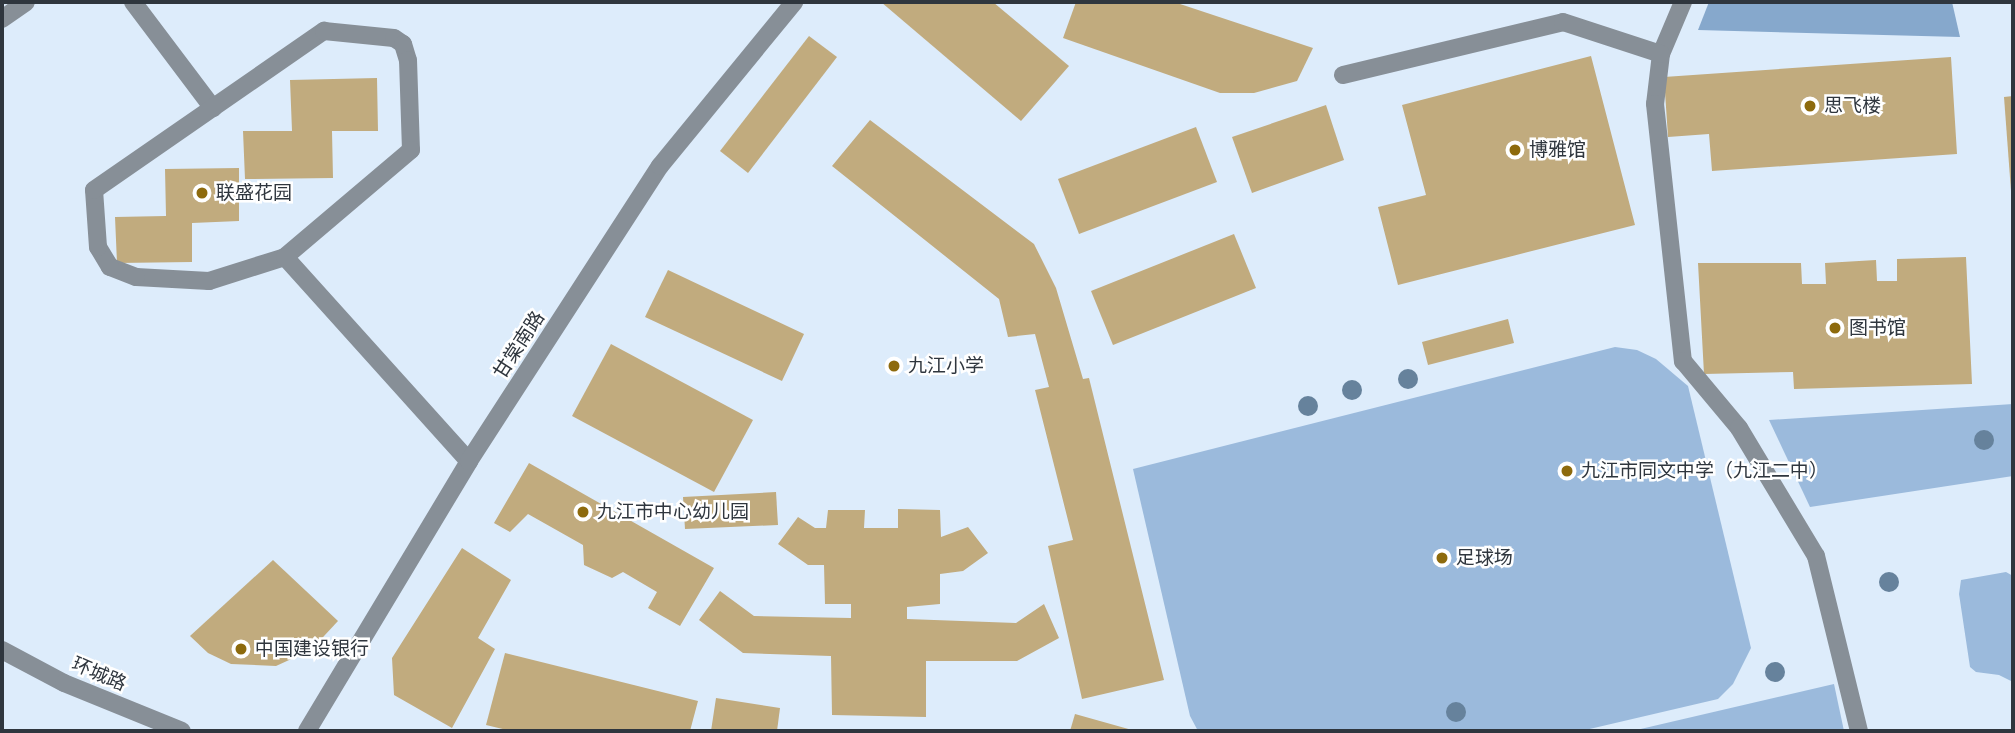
<!DOCTYPE html>
<meta charset="utf-8">
<style>
body{margin:0}
#map{position:relative;width:2015px;height:733px;overflow:hidden;background:#ddecfb;font-family:Raleway,"Noto Sans SC",sans-serif}
div>[style]{position:absolute}
[style*='--x']{left:calc(var(--x)*1px);top:calc(var(--y)*1px);width:calc(var(--w)*1px);rotate:calc(var(--a)*1deg)}
.green>*{inset:0;background:#9bbadc}
.forest>*{inset:0;background:#86a8cc}
.building>*{inset:0;background:#c1ab7e}
.minor>*{height:18px;margin:-9px;padding:0 9px;transform-origin:9px;border-radius:9px;background:#878f97}
.trees>*{width:20px;height:20px;margin:-10px;border-radius:50%;background:#66829c}
.dots>*{width:19px;height:19px;translate:-50% -50%;box-sizing:border-box;border:4px solid #fff;border-radius:50%}
span{translate:-50% -50%;white-space:nowrap;text-align:center;line-height:1.15;-webkit-text-stroke:5px #fff;paint-order:stroke}
.poi-label{font-size:19px;color:#2f363e}
.left{translate:0 -50%;text-align:left}
.street-label{font-size:19px;color:#2f363e}
.frame{position:absolute;inset:0;border:4px solid #2f363e;pointer-events:none}
</style>
<div id="map">
<div class="green">
<i style="clip-path:polygon(1615px 347px,1637px 350px,1656px 359px,1688px 386px,1751px 648px,1733px 684px,1718px 699px,1581px 731px,1198px 731px,1190px 716px,1133px 469px)"></i>
<i style="clip-path:polygon(2013px 404px,2013px 476px,1810px 507px,1769px 420px)"></i>
<i style="clip-path:polygon(2006px 572px,2013px 576px,2013px 682px,1999px 675px,1976px 672px,1970px 667px,1959px 594px,1961px 580px)"></i>
<i style="clip-path:polygon(1834px 684px,1844px 731px,1632px 731px)"></i>
</div>
<div class="forest">
<i style="clip-path:polygon(1709px 2px,1952px 2px,1960px 37px,1698px 30px)"></i>
</div>
<div class="building">
<i style="clip-path:polygon(881px 2px,993px 2px,1069px 66px,1021px 121px)"></i>
<i style="clip-path:polygon(1076px 2px,1174px 2px,1313px 48px,1297px 81px,1254px 93px,1220px 93px,1063px 38px)"></i>
<i style="clip-path:polygon(809px 36px,837px 57px,748px 173px,720px 151px)"></i>
<i style="clip-path:polygon(1591px 56px,1635px 225px,1398px 285px,1378px 207px,1426px 195px,1402px 105px)"></i>
<i style="clip-path:polygon(1951px 57px,1957px 154px,1712px 171px,1709px 134px,1668px 137px,1664px 77px)"></i>
<i style="clip-path:polygon(377px 78px,378px 131px,332px 131px,333px 178px,245px 179px,243px 131px,292px 131px,290px 80px)"></i>
<i style="clip-path:polygon(2013px 96px,2013px 191px,2011px 191px,2004px 97px)"></i>
<i style="clip-path:polygon(1326px 105px,1344px 160px,1252px 193px,1232px 137px)"></i>
<i style="clip-path:polygon(870px 120px,1034px 244px,1056px 288px,1083px 379px,1089px 378px,1164px 680px,1082px 699px,1048px 546px,1073px 540px,1035px 390px,1049px 387px,1035px 334px,1008px 337px,999px 299px,832px 166px)"></i>
<i style="clip-path:polygon(1196px 127px,1217px 182px,1079px 234px,1058px 179px)"></i>
<i style="clip-path:polygon(239px 168px,239px 221px,192px 223px,192px 262px,117px 263px,115px 217px,166px 216px,165px 169px)"></i>
<i style="clip-path:polygon(1234px 234px,1256px 288px,1113px 345px,1091px 291px)"></i>
<i style="clip-path:polygon(1966px 257px,1972px 384px,1794px 389px,1793px 372px,1704px 374px,1698px 263px,1801px 263px,1802px 284px,1826px 284px,1825px 263px,1876px 260px,1877px 281px,1897px 281px,1897px 259px)"></i>
<i style="clip-path:polygon(668px 270px,804px 334px,782px 381px,645px 317px)"></i>
<i style="clip-path:polygon(1508px 319px,1514px 343px,1428px 365px,1422px 342px)"></i>
<i style="clip-path:polygon(611px 344px,753px 420px,714px 492px,572px 416px)"></i>
<i style="clip-path:polygon(529px 463px,714px 568px,680px 626px,648px 608px,657px 592px,623px 572px,612px 578px,584px 565px,583px 545px,528px 514px,510px 532px,494px 523px)"></i>
<i style="clip-path:polygon(776px 492px,778px 525px,685px 529px,683px 497px)"></i>
<i style="clip-path:polygon(898px 509px,940px 510px,941px 537px,968px 527px,988px 553px,963px 571px,940px 574px,940px 604px,907px 607px,907px 619px,1016px 623px,1044px 604px,1059px 638px,1017px 661px,926px 661px,926px 717px,832px 715px,831px 656px,743px 653px,699px 620px,720px 591px,754px 616px,851px 618px,851px 604px,825px 604px,824px 565px,808px 565px,778px 544px,798px 517px,815px 528px,826px 528px,828px 510px,865px 510px,864px 528px,898px 528px)"></i>
<i style="clip-path:polygon(462px 548px,511px 580px,478px 638px,495px 649px,452px 728px,394px 695px,392px 658px)"></i>
<i style="clip-path:polygon(273px 560px,338px 621px,311px 650px,276px 666px,231px 664px,208px 653px,190px 636px)"></i>
<i style="clip-path:polygon(505px 653px,698px 701px,690px 731px,511px 731px,486px 725px)"></i>
<i style="clip-path:polygon(716px 698px,780px 708px,777px 731px,711px 731px)"></i>
<i style="clip-path:polygon(1075px 714px,1132px 730px,1132px 731px,1070px 731px)"></i>
</div>
<div class="minor">
<i style="--x:133;--y:2;--w:133;--a:53"></i>
<i style="--x:1683;--y:2;--w:56;--a:112.9"></i>
<i style="--x:1661;--y:54;--w:50;--a:96.8"></i>
<i style="--x:1655;--y:104;--w:259;--a:83.8"></i>
<i style="--x:1683;--y:361;--w:87;--a:50.1"></i>
<i style="--x:1739;--y:428;--w:149;--a:59"></i>
<i style="--x:1816;--y:556;--w:180;--a:76.2"></i>
<i style="--x:2;--y:19;--w:29;--a:-35"></i>
<i style="--x:1343;--y:75;--w:226;--a:-13.5"></i>
<i style="--x:1563;--y:22;--w:103;--a:18.1"></i>
<i style="--x:285;--y:257;--w:80;--a:162.5"></i>
<i style="--x:209;--y:281;--w:73;--a:-176.9"></i>
<i style="--x:136;--y:277;--w:28;--a:-159"></i>
<i style="--x:110;--y:267;--w:23;--a:-121"></i>
<i style="--x:98;--y:247;--w:57;--a:-94"></i>
<i style="--x:94;--y:190;--w:280;--a:-34.7"></i>
<i style="--x:324;--y:31;--w:70;--a:5.7"></i>
<i style="--x:394;--y:38;--w:11;--a:34"></i>
<i style="--x:403;--y:44;--w:17;--a:73"></i>
<i style="--x:408;--y:60;--w:90;--a:88.1"></i>
<i style="--x:411;--y:150;--w:165;--a:139.7"></i>
<i style="--x:285;--y:257;--w:275;--a:48"></i>
<i style="--x:2;--y:650;--w:70;--a:28"></i>
<i style="--x:64;--y:683;--w:127;--a:22.1"></i>
<i style="--x:307;--y:731;--w:315;--a:-59"></i>
<i style="--x:469;--y:461;--w:351;--a:-57.1"></i>
<i style="--x:660;--y:166;--w:212;--a:-50.7"></i>
</div>
<div class="trees">
<i style="left:1408px;top:379px"></i>
<i style="left:1352px;top:390px"></i>
<i style="left:1308px;top:406px"></i>
<i style="left:1984px;top:440px"></i>
<i style="left:1889px;top:582px"></i>
<i style="left:1775px;top:672px"></i>
<i style="left:1456px;top:712px"></i>
</div>
<div class="dots">
<i style="left:1810px;top:106px;background:#8d6a0d"></i>
<i style="left:1515px;top:150px;background:#8d6a0d"></i>
<i style="left:202px;top:193px;background:#8d6a0d"></i>
<i style="left:1835px;top:328px;background:#8d6a0d"></i>
<i style="left:894px;top:366px;background:#8d6a0d"></i>
<i style="left:1567px;top:471px;background:#8d6a0d"></i>
<i style="left:583px;top:512px;background:#8d6a0d"></i>
<i style="left:1442px;top:558px;background:#8d6a0d"></i>
<i style="left:241px;top:649px;background:#8d6a0d"></i>
</div>
<div class="poi-label">
<span class="left" style="left:1824px;top:106px">思飞楼</span>
<span class="left" style="left:1529px;top:150px">博雅馆</span>
<span class="left" style="left:216px;top:193px">联盛花园</span>
<span class="left" style="left:1849px;top:328px">图书馆</span>
<span class="left" style="left:908px;top:366px">九江小学</span>
<span class="left" style="left:1581px;top:471px">九江市同文中学（九江二中）</span>
<span class="left" style="left:597px;top:512px">九江市中心幼儿园</span>
<span class="left" style="left:1456px;top:558px">足球场</span>
<span class="left" style="left:255px;top:649px">中国建设银行</span>
</div>
<div class="street-label">
<span style="left:519px;top:345px;rotate:-57deg">甘棠南路</span>
<span style="left:99px;top:674px;rotate:23deg">环城路</span>
</div>
<div class="frame"></div>
</div>
